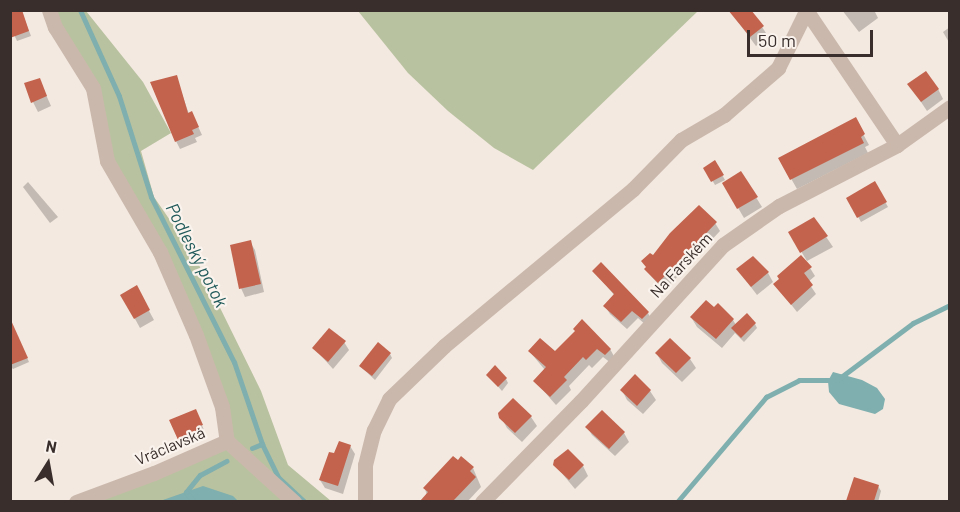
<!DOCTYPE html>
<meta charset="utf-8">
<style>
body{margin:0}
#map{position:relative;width:960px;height:512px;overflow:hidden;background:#f3e9e0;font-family:Barlow,sans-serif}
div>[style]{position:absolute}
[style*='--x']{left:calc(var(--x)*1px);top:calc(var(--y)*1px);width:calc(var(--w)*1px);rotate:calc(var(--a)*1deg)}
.green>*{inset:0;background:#b9c2a0}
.water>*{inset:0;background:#7fafae}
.shadow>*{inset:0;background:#0003}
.stream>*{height:5px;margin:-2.5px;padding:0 2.5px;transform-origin:2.5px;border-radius:2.5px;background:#7fafae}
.building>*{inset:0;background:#c3634d}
.minor>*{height:15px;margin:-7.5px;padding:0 7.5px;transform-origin:7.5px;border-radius:7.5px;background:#cbb8ac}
span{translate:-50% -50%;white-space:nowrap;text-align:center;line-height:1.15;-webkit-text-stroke:4.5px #faf3ed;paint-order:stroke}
.street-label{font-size:16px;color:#392e2b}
.water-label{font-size:18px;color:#205a5a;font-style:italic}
.frame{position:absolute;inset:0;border:12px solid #392e2b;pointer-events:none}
.north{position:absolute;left:18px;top:434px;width:60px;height:60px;-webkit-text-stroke:4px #faf3ed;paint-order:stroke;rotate:11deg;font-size:16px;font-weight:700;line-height:24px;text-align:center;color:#392e2b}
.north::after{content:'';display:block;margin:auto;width:21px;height:27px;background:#392e2b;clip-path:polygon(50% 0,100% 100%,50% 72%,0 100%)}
.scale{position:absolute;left:747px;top:30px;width:126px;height:27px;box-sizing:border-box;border:3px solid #392e2b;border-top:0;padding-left:8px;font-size:18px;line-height:21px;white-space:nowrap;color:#392e2b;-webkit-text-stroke:4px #faf3ed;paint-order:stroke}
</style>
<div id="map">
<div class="green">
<i style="clip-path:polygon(52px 11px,86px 11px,143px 82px,171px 133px,141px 151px,154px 197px,194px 255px,261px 391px,288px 465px,331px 501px,297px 501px,229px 438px,224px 404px,110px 160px,95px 86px)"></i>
<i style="clip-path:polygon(358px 11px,698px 11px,533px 170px,494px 148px,448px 111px,408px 73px)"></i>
<i style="clip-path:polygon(227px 441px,292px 502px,78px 502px)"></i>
</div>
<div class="water">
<i style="clip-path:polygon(833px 372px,862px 380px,877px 388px,885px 399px,883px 409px,875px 414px,839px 404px,829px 392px,828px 381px)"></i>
<i style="clip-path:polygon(203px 486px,233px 496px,238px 501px,160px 501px)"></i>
</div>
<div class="shadow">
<i style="clip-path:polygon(21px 10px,31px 36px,17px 41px,10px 26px)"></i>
<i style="clip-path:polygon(842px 10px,874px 10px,878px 18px,859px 32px)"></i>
<i style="clip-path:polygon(730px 11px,762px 27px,768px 36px,756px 46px)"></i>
<i style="clip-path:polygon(950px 27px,950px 44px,943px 32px)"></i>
<i style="clip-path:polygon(176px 77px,189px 114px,195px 120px,202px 135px,195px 138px,197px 142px,180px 149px,176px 141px)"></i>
<i style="clip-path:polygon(39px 79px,51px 106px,38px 112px,33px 102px)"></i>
<i style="clip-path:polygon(909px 84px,938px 89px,943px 99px,927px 111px)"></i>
<i style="clip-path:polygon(855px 119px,869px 145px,865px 147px,868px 153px,797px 189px,780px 159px)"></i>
<i style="clip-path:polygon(715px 162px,725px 180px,715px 185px,705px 168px)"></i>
<i style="clip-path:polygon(741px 173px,762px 207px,744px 218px,724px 184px)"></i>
<i style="clip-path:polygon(28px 182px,58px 217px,50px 223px,23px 187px)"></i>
<i style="clip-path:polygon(875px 184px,888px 207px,861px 222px,848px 199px)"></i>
<i style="clip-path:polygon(814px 219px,833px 247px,807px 261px,790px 233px)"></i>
<i style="clip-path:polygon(715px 223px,720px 231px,664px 291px,646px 270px,654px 257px)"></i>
<i style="clip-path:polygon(250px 242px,255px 250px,264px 292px,245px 297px,241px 288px)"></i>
<i style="clip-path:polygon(810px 268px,815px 276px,808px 282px,816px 294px,797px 312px,775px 284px)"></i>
<i style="clip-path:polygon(738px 270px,768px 273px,773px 282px,757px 295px)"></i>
<i style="clip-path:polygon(594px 271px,648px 313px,652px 321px,647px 326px,638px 318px,627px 329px,610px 314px,605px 306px,615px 296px)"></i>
<i style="clip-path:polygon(136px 287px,154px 320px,140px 328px,122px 295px)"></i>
<i style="clip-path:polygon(691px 317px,733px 320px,736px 325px,755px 324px,757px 328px,744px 342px,735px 333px,722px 348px,697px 327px)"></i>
<i style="clip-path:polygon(10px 321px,29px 362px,13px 369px,10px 366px)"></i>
<i style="clip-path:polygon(576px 332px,610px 349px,615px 358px,611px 363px,603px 357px,592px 368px,589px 365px,569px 386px,571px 390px,556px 405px,535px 381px,545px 370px,530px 352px,555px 353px)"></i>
<i style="clip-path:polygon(344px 342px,349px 350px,333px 369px,314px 348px)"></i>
<i style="clip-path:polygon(390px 354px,392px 358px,375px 380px,360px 366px)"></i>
<i style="clip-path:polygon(657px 354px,690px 359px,696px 368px,682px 382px,662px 363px)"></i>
<i style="clip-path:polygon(488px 375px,506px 379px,508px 383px,502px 391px)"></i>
<i style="clip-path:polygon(622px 390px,650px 391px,656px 400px,643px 414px,627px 400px)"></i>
<i style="clip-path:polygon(198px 416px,204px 430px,200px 431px,203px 437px,183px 446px,171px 421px)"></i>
<i style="clip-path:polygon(501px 417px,531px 417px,537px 426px,522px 442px,507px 428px)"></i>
<i style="clip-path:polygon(587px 427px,624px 433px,629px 442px,615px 456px,592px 435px)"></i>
<i style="clip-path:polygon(350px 446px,355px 454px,343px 494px,325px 488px,320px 480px)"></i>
<i style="clip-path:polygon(555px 465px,583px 466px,588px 476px,575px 489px)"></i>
<i style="clip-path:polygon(473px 468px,481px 487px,467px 502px,429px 502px,425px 489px)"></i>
<i style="clip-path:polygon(855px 479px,878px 486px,881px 491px,878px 502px,847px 502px)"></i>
</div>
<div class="stream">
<i style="--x:80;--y:10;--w:94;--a:65.6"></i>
<i style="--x:119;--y:96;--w:106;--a:72.4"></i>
<i style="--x:151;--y:197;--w:185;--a:63.3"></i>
<i style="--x:234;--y:362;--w:87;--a:71.1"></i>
<i style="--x:262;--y:444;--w:37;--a:64"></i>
<i style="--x:278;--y:477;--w:37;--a:43"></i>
<i style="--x:252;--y:448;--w:11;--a:-22"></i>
<i style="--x:194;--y:502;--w:13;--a:-129"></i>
<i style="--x:186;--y:492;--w:22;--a:-51"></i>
<i style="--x:200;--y:475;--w:30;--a:-28"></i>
<i style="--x:677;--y:502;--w:138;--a:-49.7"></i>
<i style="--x:766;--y:397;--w:37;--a:-27"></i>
<i style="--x:799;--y:380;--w:38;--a:0"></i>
<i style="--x:837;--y:380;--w:95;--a:-36.9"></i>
<i style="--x:913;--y:323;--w:41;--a:-25.9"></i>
</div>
<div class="building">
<i style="clip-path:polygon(10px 10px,22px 10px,29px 31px,10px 38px)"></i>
<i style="clip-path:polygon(728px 10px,751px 10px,764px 26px,750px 37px)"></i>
<i style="clip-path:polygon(926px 71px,939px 89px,921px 102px,907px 84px)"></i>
<i style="clip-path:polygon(177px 75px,188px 113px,192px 111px,199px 127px,192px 130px,194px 134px,175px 142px,150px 82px)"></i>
<i style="clip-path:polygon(40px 78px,47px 96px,31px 103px,24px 83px)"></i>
<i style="clip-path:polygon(856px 117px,865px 134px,861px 137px,864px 143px,790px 180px,778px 158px)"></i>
<i style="clip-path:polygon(715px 160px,724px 175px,711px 182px,703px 168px)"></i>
<i style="clip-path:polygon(741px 171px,758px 197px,737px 209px,722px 183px)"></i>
<i style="clip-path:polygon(875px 181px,887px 202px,857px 218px,846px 198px)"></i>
<i style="clip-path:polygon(699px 205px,717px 222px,658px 283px,644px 269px,646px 267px,641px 261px,650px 253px,653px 255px,670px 233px)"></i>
<i style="clip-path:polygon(814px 217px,828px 236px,800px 253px,788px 232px)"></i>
<i style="clip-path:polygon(251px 240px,261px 284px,239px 289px,230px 245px)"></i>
<i style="clip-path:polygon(801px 255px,812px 267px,804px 273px,813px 285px,791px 305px,773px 284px,779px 279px,777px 276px)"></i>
<i style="clip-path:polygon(753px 256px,769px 272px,751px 287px,736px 269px)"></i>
<i style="clip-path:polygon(601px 262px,649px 312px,642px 319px,632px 311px,621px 322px,603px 306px,614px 294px,592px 271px)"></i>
<i style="clip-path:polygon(137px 285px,150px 310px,134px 319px,120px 295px)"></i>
<i style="clip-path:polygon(706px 300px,714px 307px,718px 303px,734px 319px,716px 339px,690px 317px)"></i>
<i style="clip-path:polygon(747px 313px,756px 323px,741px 338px,731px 328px)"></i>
<i style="clip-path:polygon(10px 318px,28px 358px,10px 365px)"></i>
<i style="clip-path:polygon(582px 319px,611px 349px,605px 355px,597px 349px,586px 360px,583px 357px,564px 377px,567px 380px,550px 397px,533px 381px,546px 367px,528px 351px,540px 338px,555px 351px,575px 331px,573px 329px)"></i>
<i style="clip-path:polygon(329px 328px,346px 341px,328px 362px,312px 348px)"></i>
<i style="clip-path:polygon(670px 338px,691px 358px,676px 373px,655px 353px)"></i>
<i style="clip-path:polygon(378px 342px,391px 353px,372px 376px,359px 366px)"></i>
<i style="clip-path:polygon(495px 365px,507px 378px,498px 387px,486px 375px)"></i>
<i style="clip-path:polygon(635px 374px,651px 390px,637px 406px,620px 390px)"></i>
<i style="clip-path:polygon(513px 398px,532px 416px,515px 433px,499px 418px,498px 413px)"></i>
<i style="clip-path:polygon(196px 409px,203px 425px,199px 426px,202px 432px,179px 442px,169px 420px)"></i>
<i style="clip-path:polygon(602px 410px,625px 432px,609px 449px,585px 427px)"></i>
<i style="clip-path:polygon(339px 441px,351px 445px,338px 486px,319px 480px,329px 452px,334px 453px)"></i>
<i style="clip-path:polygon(568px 449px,584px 465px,569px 480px,553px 465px,554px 460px)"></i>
<i style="clip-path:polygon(453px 456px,458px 460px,461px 456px,474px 467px,470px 471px,476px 477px,453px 501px,420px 501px,428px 492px,423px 488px)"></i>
<i style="clip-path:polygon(854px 477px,879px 485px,874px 501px,846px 501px)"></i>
</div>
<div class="minor">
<i style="--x:49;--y:10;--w:18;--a:71"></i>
<i style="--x:55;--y:27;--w:72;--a:58.1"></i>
<i style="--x:93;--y:88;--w:74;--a:79.1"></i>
<i style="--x:107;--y:161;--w:105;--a:59.8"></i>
<i style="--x:160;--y:252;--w:90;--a:66.6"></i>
<i style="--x:196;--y:335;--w:77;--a:70.1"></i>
<i style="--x:222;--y:407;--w:34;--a:82"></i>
<i style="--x:806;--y:10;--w:163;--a:56"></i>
<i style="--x:227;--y:441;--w:91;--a:42.3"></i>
<i style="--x:76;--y:502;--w:83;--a:-20.4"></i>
<i style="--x:154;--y:473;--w:80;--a:-23.7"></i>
<i style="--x:365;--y:502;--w:37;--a:-90"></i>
<i style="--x:365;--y:465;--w:36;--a:-76"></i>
<i style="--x:374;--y:430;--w:34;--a:-64"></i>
<i style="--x:389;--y:399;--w:76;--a:-43.9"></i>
<i style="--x:444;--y:346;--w:246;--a:-39.7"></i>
<i style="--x:633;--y:189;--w:69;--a:-45.6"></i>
<i style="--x:681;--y:140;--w:50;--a:-30.2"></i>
<i style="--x:724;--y:115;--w:72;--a:-41"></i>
<i style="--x:778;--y:68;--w:64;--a:-63.8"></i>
<i style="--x:482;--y:502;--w:141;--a:-45.6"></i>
<i style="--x:581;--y:401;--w:211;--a:-47.7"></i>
<i style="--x:723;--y:245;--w:68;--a:-34.9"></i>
<i style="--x:779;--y:206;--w:133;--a:-27.3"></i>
<i style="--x:897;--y:145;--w:65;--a:-35.6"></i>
</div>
<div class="street-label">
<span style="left:681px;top:265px;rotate:-47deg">Na Farském</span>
<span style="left:170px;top:446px;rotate:-23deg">Vráclavská</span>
</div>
<div class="water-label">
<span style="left:197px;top:255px;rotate:63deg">Podleský potok</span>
</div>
<div class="frame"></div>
<div class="north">N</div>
<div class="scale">50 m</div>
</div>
